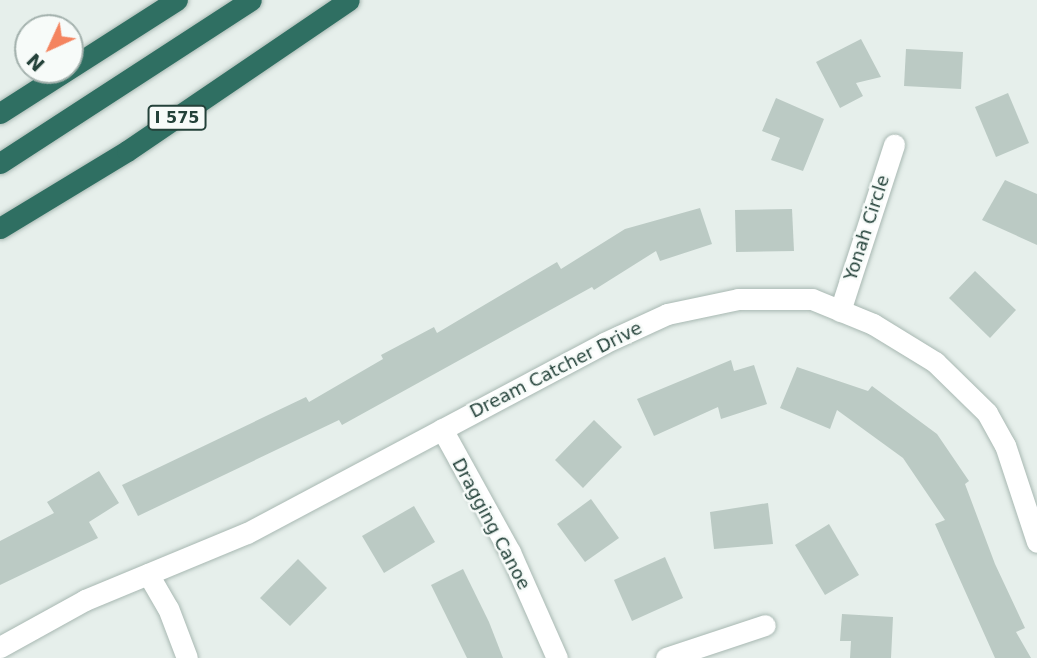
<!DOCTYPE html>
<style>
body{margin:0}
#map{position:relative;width:1037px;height:658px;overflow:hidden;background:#e6efeb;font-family:"DejaVu Sans",sans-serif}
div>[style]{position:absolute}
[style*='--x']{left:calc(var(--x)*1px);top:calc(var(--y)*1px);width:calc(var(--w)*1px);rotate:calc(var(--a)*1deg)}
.building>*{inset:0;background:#bbcac4}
.roads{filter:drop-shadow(0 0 2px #a8b8b2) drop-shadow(0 0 2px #a8b8b2)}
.minor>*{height:21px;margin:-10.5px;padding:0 10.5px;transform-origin:10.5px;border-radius:10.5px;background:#fff}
.motorway>*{height:21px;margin:-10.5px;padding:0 10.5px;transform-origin:10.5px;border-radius:10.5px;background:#2f6f62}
span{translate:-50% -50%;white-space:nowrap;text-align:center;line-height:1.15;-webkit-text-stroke:5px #f7fbf9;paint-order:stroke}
.shield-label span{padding:2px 5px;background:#f7fbf9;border:2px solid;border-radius:5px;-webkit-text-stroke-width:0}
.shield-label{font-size:16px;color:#24423a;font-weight:700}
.street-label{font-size:18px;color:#24423a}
.north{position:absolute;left:14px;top:14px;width:70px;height:70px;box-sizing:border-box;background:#f7fbf9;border:2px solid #a3b1ad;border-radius:50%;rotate:225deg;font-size:19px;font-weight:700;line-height:28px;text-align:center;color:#24423a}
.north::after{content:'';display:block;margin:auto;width:24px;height:32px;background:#f4845f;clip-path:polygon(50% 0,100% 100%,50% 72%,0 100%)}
</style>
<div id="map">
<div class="building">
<i style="clip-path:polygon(861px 39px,881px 77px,856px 83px,863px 96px,840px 108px,816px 62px)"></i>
<i style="clip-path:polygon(906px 49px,963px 52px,961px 89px,904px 86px)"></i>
<i style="clip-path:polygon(1008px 93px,1029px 143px,996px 157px,975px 107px)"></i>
<i style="clip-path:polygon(776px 98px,824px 119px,803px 171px,771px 160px,780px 138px,762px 131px)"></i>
<i style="clip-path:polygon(1005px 180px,1037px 194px,1037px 245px,982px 220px)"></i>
<i style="clip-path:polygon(700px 208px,712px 244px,660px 261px,656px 251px,594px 290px,592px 287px,342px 425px,339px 420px,138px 516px,122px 485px,306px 397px,309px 402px,383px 359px,381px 355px,434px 327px,437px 333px,557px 262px,561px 269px,625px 229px)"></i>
<i style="clip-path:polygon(792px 209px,794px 251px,736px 252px,735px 210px)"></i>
<i style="clip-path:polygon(975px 271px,1016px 310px,990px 338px,949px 298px)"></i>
<i style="clip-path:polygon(731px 360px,734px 371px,754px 365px,767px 404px,721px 419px,718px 407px,654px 436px,637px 399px)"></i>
<i style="clip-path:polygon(797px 367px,868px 391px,872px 386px,937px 434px,969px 481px,965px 484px,995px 564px,1025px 628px,1016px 632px,1031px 658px,995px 658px,935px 524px,945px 520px,903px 458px,837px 410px,830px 429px,780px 408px)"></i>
<i style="clip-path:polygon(594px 420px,622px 447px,583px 488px,555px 460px)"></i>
<i style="clip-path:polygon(99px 471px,119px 503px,89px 522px,98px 538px,0 585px,0 541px,54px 513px,47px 502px)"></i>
<i style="clip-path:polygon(591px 499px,619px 538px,585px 562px,557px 524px)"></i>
<i style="clip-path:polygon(768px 503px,773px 544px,714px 549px,710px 512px)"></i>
<i style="clip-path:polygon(414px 506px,435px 542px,384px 573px,362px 536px)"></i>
<i style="clip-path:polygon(829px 524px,859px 575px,825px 595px,795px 545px)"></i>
<i style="clip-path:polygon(665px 557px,683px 598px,632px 621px,614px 580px)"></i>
<i style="clip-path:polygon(298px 559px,327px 588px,290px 626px,260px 598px)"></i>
<i style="clip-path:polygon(463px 569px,489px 622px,503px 658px,467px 658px,431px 585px)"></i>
<i style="clip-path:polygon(842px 614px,893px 617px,891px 658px,850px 658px,851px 641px,840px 641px)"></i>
</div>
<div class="roads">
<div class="minor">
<i style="--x:840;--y:311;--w:175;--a:-72"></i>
<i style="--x:442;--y:429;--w:141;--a:61.1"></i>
<i style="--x:510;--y:552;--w:116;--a:66.1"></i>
<i style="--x:148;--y:574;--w:39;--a:60"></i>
<i style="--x:168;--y:608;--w:53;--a:69.2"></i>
<i style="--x:0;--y:647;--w:97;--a:-28.9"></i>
<i style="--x:85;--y:600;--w:175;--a:-22.5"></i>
<i style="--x:247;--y:533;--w:404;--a:-28"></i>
<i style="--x:604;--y:343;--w:69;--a:-24.7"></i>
<i style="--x:667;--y:314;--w:73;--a:-11.9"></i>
<i style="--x:738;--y:299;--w:74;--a:0"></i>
<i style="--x:812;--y:299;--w:66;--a:22.3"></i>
<i style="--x:873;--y:324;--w:73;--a:31.5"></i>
<i style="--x:935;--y:362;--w:73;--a:44.4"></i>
<i style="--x:987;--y:413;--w:37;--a:61"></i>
<i style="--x:1005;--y:445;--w:102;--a:71.7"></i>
<i style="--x:666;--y:658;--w:104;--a:-18.4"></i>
</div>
<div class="motorway">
<i style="--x:0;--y:113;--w:210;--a:-32.6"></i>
<i style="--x:0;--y:163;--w:299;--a:-33"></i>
<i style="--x:0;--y:228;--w:149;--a:-31.2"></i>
<i style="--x:127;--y:151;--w:268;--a:-34.2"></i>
</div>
</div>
<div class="shield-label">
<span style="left:177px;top:118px">I 575</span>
</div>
<div class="street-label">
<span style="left:867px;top:228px;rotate:-72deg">Yonah Circle</span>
<span style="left:556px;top:370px;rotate:-27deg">Dream Catcher Drive</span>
<span style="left:491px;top:524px;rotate:62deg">Dragging Canoe</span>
</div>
<div class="north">N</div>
</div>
